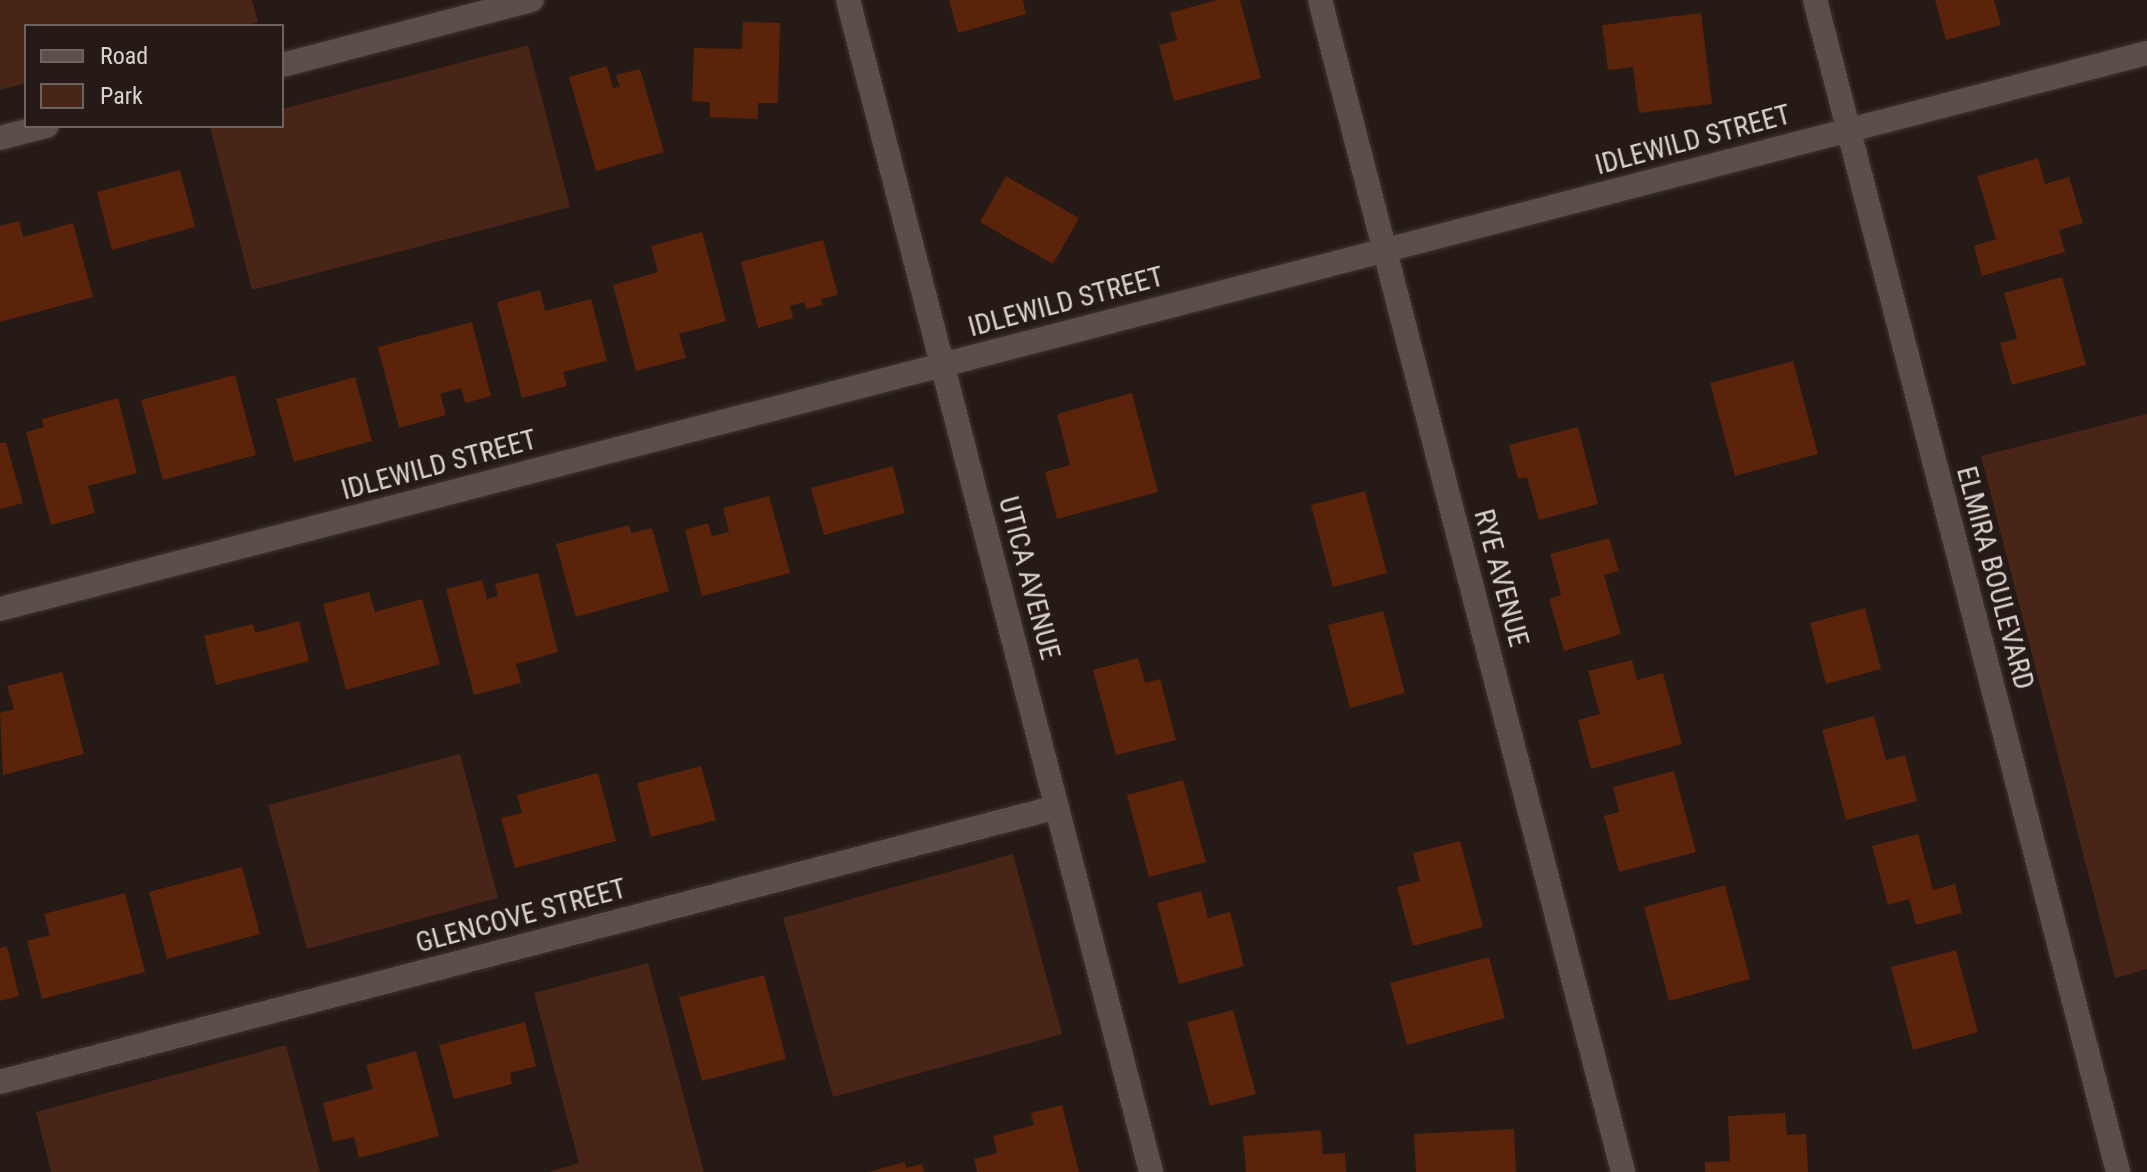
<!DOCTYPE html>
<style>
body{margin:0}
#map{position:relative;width:2147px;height:1172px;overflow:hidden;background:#251a15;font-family:"Roboto Condensed",sans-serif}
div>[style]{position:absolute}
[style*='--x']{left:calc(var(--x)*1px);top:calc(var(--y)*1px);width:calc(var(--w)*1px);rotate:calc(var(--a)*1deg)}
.green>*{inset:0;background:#492517}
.building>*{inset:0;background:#5a230a}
.roads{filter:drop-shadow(0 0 2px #3f3634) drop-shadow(0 0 2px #3f3634)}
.minor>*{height:24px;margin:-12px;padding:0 12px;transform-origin:12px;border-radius:12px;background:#5c4e49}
span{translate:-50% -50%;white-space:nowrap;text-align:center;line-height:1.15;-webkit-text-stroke:6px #251a15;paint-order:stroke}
.street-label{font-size:28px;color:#dad2ce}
.legend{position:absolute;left:24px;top:24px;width:260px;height:104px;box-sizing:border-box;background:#251a15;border:2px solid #6d645f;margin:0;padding:10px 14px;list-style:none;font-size:24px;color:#dad2ce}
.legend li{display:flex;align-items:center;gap:16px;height:40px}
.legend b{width:40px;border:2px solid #6d645f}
</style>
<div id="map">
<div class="green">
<i style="clip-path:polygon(0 0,252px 0,258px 22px,243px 26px,26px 26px,26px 83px,0 90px)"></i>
<i style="clip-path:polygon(528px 45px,570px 207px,252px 290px,210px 127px,282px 126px,282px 109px)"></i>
<i style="clip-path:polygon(2147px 414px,2147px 969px,2115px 978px,1981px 456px)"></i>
<i style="clip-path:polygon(460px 754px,498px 898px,307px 949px,268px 805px)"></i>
<i style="clip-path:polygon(1013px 854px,1062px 1034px,833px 1097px,783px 918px)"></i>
<i style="clip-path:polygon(648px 963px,704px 1172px,548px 1172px,579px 1163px,534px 993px)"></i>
<i style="clip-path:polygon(286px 1045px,320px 1172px,51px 1172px,36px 1112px)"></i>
</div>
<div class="building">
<i style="clip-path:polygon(949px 0,1023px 0,1026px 14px,958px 33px)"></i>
<i style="clip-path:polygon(1217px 0,1240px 0,1261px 78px,1174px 101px,1159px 45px,1177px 40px,1170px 13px)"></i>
<i style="clip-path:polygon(1935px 0,1994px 0,2001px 25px,1946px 40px)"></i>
<i style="clip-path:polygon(1701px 13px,1712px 104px,1639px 113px,1633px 67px,1608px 70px,1602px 25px)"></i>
<i style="clip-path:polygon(743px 22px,780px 23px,778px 103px,758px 103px,758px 119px,710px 117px,710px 102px,692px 101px,694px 48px,742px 49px)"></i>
<i style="clip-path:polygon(607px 66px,613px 88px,620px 87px,616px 75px,640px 69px,664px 152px,596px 171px,569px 77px)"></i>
<i style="clip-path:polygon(2038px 158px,2045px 184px,2069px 177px,2083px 223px,2059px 230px,2065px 252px,1982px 276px,1974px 246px,1996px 239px,1977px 176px)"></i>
<i style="clip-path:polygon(180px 170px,195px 227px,112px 250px,97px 192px)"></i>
<i style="clip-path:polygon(1006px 176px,1079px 218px,1053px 264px,980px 222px)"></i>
<i style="clip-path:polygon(19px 221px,23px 237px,73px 223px,93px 297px,0 322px,0 226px)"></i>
<i style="clip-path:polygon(702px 232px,726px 321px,679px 334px,686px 358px,636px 371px,613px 285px,658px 272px,651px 246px)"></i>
<i style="clip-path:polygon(823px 240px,838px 295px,821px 299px,823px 305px,806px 309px,804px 302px,790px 306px,793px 318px,758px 328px,741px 262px)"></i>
<i style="clip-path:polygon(2062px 277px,2086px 365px,2012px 385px,2000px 343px,2017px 339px,2004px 293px)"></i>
<i style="clip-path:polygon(540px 290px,545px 311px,591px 299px,607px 361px,563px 372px,567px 386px,522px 398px,497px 302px)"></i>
<i style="clip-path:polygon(472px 322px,491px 396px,465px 403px,461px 388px,440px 394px,446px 415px,399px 428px,378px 347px)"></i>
<i style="clip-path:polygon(1793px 361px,1818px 454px,1735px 476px,1710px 383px)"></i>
<i style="clip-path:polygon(235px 375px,256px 455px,163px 480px,141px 400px)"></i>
<i style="clip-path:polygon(355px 377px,372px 441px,294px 462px,276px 399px)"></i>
<i style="clip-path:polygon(1132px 393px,1158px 492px,1057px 519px,1045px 472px,1070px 465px,1057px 414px)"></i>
<i style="clip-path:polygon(118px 398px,137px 473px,88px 486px,95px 513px,51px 525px,26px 432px,44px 427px,42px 419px)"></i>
<i style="clip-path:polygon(1578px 427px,1598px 504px,1539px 520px,1527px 477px,1518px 479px,1509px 445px)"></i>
<i style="clip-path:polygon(6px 442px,23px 503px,0 509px,0 443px)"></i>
<i style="clip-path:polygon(893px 466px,905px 513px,824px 535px,811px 488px)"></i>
<i style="clip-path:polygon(1365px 491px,1387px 573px,1333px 587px,1311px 505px)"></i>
<i style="clip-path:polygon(769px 496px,790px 573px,702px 596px,685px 530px,708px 523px,712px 536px,729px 532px,723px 508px)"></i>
<i style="clip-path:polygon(629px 525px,631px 533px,652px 528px,669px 591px,576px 617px,556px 544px)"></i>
<i style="clip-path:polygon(1609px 538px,1619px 571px,1604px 575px,1621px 634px,1564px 651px,1549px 599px,1561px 595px,1550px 554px)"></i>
<i style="clip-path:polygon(538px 573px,558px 652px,516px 664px,521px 683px,474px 695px,446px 589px,482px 580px,487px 599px,498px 596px,495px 584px)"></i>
<i style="clip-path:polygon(369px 592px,375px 612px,422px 599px,440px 664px,346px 690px,323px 604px)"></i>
<i style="clip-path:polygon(1865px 608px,1881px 669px,1826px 684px,1810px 623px)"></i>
<i style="clip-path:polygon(1383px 611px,1405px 693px,1350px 708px,1328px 625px)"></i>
<i style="clip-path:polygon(299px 621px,309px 661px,216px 685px,204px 636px,253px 624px,255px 633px)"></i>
<i style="clip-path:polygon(1138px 658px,1145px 683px,1160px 679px,1176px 740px,1116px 755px,1093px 670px)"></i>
<i style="clip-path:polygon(1632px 660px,1637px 680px,1663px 673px,1682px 744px,1591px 769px,1578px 720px,1600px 714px,1588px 671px)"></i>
<i style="clip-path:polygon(62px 672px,84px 754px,3px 775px,0 713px,14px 709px,7px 686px)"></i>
<i style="clip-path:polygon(1874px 716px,1886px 760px,1905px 755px,1917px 801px,1846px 820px,1822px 730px)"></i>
<i style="clip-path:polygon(701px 766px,716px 820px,651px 837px,637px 783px)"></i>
<i style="clip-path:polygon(1674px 771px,1696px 852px,1619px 872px,1604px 816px,1619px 812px,1613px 787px)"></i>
<i style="clip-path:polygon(598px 773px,616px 841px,515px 868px,501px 818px,522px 813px,517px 795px)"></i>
<i style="clip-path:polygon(1183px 780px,1206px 862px,1149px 877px,1127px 795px)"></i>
<i style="clip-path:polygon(1918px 834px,1933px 890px,1955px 884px,1962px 913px,1916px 925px,1909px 899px,1888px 905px,1872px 846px)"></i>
<i style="clip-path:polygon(1460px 841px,1483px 927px,1413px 946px,1397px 887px,1420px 881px,1413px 853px)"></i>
<i style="clip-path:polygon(242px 867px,260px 934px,167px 959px,149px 892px)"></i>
<i style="clip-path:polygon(1725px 885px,1750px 979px,1669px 1001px,1644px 907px)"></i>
<i style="clip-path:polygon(1201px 891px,1208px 918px,1230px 912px,1244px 966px,1179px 984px,1157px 903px)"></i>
<i style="clip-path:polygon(125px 893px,145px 972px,42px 999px,27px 941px,50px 935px,44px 914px)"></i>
<i style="clip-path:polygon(7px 946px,19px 996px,0 1001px,0 948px)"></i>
<i style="clip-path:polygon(1956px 950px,1978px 1032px,1913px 1050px,1891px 967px)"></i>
<i style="clip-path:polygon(1489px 957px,1505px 1018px,1407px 1045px,1390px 983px)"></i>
<i style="clip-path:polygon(764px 975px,786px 1059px,702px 1081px,679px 997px)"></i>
<i style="clip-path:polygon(1233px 1010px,1256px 1094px,1210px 1106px,1187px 1022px)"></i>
<i style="clip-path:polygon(525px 1022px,536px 1066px,510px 1073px,512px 1084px,454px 1099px,439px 1045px)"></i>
<i style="clip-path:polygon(416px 1051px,439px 1136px,359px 1158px,354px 1137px,333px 1142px,323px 1103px,373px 1089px,366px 1065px)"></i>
<i style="clip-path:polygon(1062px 1105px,1079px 1172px,977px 1172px,974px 1159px,997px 1153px,993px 1136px,1034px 1125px,1031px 1113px)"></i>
<i style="clip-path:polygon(1785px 1113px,1787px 1135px,1806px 1134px,1808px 1172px,1705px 1172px,1705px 1162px,1730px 1161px,1728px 1116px)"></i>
<i style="clip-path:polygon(1514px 1129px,1516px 1172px,1416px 1172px,1414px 1134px)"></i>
<i style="clip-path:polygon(1321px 1130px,1323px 1154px,1345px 1153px,1346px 1172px,1246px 1172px,1243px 1136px)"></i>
<i style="clip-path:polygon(904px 1162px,907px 1168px,922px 1164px,924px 1172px,869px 1172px)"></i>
</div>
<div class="roads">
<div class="minor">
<i style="--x:848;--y:0;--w:1211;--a:75.5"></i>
<i style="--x:1320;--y:0;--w:1211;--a:75.5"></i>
<i style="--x:1815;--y:0;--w:1211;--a:75.5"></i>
<i style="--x:282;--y:65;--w:258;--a:-14.6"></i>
<i style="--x:0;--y:138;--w:48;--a:-14.6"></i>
<i style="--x:0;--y:609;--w:2218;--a:-14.52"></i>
<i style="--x:0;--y:1082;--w:1092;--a:-14.58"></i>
</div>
</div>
<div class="street-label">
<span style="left:1693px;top:140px;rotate:-15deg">IDLEWILD STREET</span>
<span style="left:1066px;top:302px;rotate:-15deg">IDLEWILD STREET</span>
<span style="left:439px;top:465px;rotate:-15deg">IDLEWILD STREET</span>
<span style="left:1029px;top:578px;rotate:75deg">UTICA AVENUE</span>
<span style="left:1501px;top:578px;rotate:75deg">RYE AVENUE</span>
<span style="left:1995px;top:578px;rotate:75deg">ELMIRA BOULEVARD</span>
<span style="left:521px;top:916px;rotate:-15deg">GLENCOVE STREET</span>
</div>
<ul class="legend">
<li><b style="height:10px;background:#5c4e49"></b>Road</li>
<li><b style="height:22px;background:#492517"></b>Park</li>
</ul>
</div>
